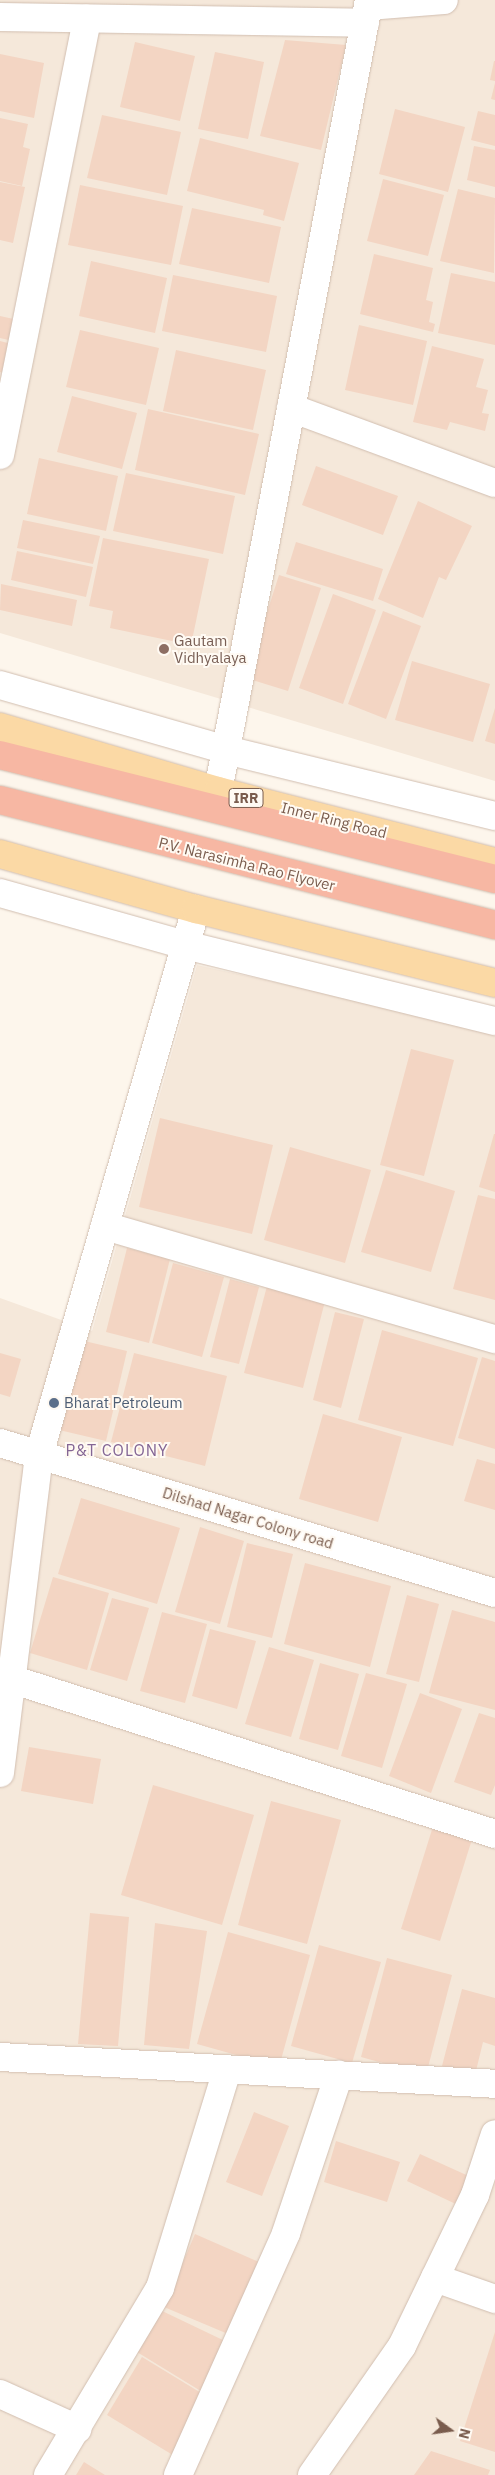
<!DOCTYPE html>
<style>
body{margin:0}
#map{position:relative;width:495px;height:2475px;overflow:hidden;background:#fdf6ec;font-family:"IBM Plex Sans",sans-serif}
div>[style]{position:absolute}
[style*='--x']{left:calc(var(--x)*1px);top:calc(var(--y)*1px);width:calc(var(--w)*1px);rotate:calc(var(--a)*1deg)}
.residential>*{inset:0;background:#f5e8da}
.building>*{inset:0;background:#f3d5c3}
.roads{filter:drop-shadow(0 0 1px #d1beb0) drop-shadow(0 0 1px #d1beb0)}
.street>*{height:28px;margin:-14px;padding:0 14px;transform-origin:14px;border-radius:14px;background:#fff}
.secondary>*{height:28px;margin:-14px;padding:0 14px;transform-origin:14px;border-radius:14px;background:#fff}
.primary>*{height:28px;margin:-14px;padding:0 14px;transform-origin:14px;border-radius:14px;background:#fbd9a5}
.highway>*{height:28px;margin:-14px;padding:0 14px;transform-origin:14px;border-radius:14px;background:#f7b7a3}
.dots>*{width:14px;height:14px;translate:-50% -50%;box-sizing:border-box;border:2px solid #fffaf3;border-radius:50%}
span{translate:-50% -50%;white-space:nowrap;text-align:center;line-height:1.15;-webkit-text-stroke:4px #fffaf3;paint-order:stroke}
.shield-label span{padding:1px 4px;background:#fffaf3;border:1px solid;border-radius:4px;-webkit-text-stroke-width:0}
.shield-label{font-size:14px;color:#7a5c4d;font-weight:700}
.education-label{font-size:15px;color:#785e54}
.left{translate:0 -50%;text-align:left}
.street-label{font-size:15px;color:#7a5c4d}
.service-label{font-size:15px;color:#4e5e75}
.neighbourhood-label{font-size:16px;color:#846695;letter-spacing:1px}
.north{position:absolute;left:425px;top:2405px;width:50px;height:50px;-webkit-text-stroke:4px #fffaf3;paint-order:stroke;rotate:104deg;font-size:14px;font-weight:700;line-height:20px;text-align:center;color:#7a5c4d}
.north::after{content:'';display:block;margin:auto;width:18px;height:22px;background:#7a5c4d;clip-path:polygon(50% 0,100% 100%,50% 72%,0 100%)}
</style>
<div id="map">
<div class="residential">
<i style="clip-path:polygon(0 0,495px 0,495px 781px,0 633px)"></i>
<i style="clip-path:polygon(197px 965px,495px 1031px,495px 2475px,0 2475px,0 1298px,92px 1331px)"></i>
</div>
<div class="building">
<i style="clip-path:polygon(285px 40px,346px 45px,321px 150px,260px 136px)"></i>
<i style="clip-path:polygon(135px 42px,195px 56px,180px 121px,120px 107px)"></i>
<i style="clip-path:polygon(215px 52px,264px 62px,248px 139px,198px 129px)"></i>
<i style="clip-path:polygon(0 54px,44px 63px,34px 118px,0 111px)"></i>
<i style="clip-path:polygon(494px 61px,495px 61px,495px 81px,490px 80px)"></i>
<i style="clip-path:polygon(495px 83px,495px 100px,491px 99px)"></i>
<i style="clip-path:polygon(395px 109px,465px 127px,448px 192px,379px 174px)"></i>
<i style="clip-path:polygon(478px 111px,495px 115px,495px 146px,471px 140px)"></i>
<i style="clip-path:polygon(102px 115px,181px 132px,167px 195px,87px 178px)"></i>
<i style="clip-path:polygon(0 118px,28px 124px,23px 147px,30px 149px,22px 186px,0 181px)"></i>
<i style="clip-path:polygon(200px 138px,299px 163px,284px 221px,263px 215px,264px 210px,187px 191px)"></i>
<i style="clip-path:polygon(474px 146px,495px 150px,495px 187px,467px 180px)"></i>
<i style="clip-path:polygon(383px 179px,444px 195px,428px 256px,367px 241px)"></i>
<i style="clip-path:polygon(0 182px,25px 187px,13px 243px,0 240px)"></i>
<i style="clip-path:polygon(80px 185px,183px 206px,171px 265px,68px 245px)"></i>
<i style="clip-path:polygon(458px 189px,495px 198px,494px 273px,440px 261px)"></i>
<i style="clip-path:polygon(192px 208px,281px 227px,269px 283px,179px 264px)"></i>
<i style="clip-path:polygon(374px 254px,433px 268px,426px 300px,433px 302px,429px 322px,435px 324px,433px 332px,360px 314px)"></i>
<i style="clip-path:polygon(91px 261px,167px 278px,155px 333px,79px 316px)"></i>
<i style="clip-path:polygon(451px 273px,495px 282px,495px 345px,438px 333px)"></i>
<i style="clip-path:polygon(173px 275px,277px 296px,266px 352px,162px 331px)"></i>
<i style="clip-path:polygon(0 316px,18px 320px,13px 341px,0 338px)"></i>
<i style="clip-path:polygon(359px 325px,427px 341px,413px 405px,345px 390px)"></i>
<i style="clip-path:polygon(80px 330px,159px 348px,146px 405px,66px 387px)"></i>
<i style="clip-path:polygon(0 341px,15px 345px,8px 374px,0 372px)"></i>
<i style="clip-path:polygon(432px 346px,484px 359px,476px 387px,488px 390px,482px 413px,489px 414px,485px 431px,450px 422px,447px 430px,413px 422px)"></i>
<i style="clip-path:polygon(176px 350px,266px 370px,253px 430px,163px 411px)"></i>
<i style="clip-path:polygon(72px 396px,137px 413px,122px 469px,57px 452px)"></i>
<i style="clip-path:polygon(148px 409px,259px 434px,245px 495px,135px 470px)"></i>
<i style="clip-path:polygon(39px 458px,118px 476px,106px 531px,27px 514px)"></i>
<i style="clip-path:polygon(316px 466px,398px 496px,383px 535px,302px 505px)"></i>
<i style="clip-path:polygon(126px 473px,235px 496px,223px 554px,113px 531px)"></i>
<i style="clip-path:polygon(418px 501px,472px 526px,446px 580px,439px 577px,423px 618px,378px 599px)"></i>
<i style="clip-path:polygon(23px 520px,100px 536px,93px 564px,17px 548px)"></i>
<i style="clip-path:polygon(103px 538px,209px 559px,191px 645px,110px 628px,113px 611px,89px 606px)"></i>
<i style="clip-path:polygon(296px 542px,383px 569px,373px 601px,286px 574px)"></i>
<i style="clip-path:polygon(17px 551px,93px 567px,86px 597px,11px 580px)"></i>
<i style="clip-path:polygon(279px 575px,321px 588px,288px 691px,246px 678px)"></i>
<i style="clip-path:polygon(1px 584px,77px 600px,72px 626px,0 610px)"></i>
<i style="clip-path:polygon(333px 594px,376px 610px,343px 704px,299px 688px)"></i>
<i style="clip-path:polygon(383px 611px,421px 626px,386px 719px,348px 704px)"></i>
<i style="clip-path:polygon(412px 661px,490px 684px,473px 742px,395px 720px)"></i>
<i style="clip-path:polygon(495px 708px,495px 744px,485px 741px)"></i>
<i style="clip-path:polygon(411px 1049px,454px 1060px,424px 1176px,380px 1165px)"></i>
<i style="clip-path:polygon(160px 1118px,273px 1145px,252px 1234px,139px 1207px)"></i>
<i style="clip-path:polygon(494px 1134px,495px 1134px,495px 1192px,479px 1187px)"></i>
<i style="clip-path:polygon(290px 1147px,371px 1170px,345px 1263px,264px 1240px)"></i>
<i style="clip-path:polygon(386px 1170px,455px 1191px,431px 1272px,361px 1252px)"></i>
<i style="clip-path:polygon(478px 1195px,495px 1199px,495px 1300px,453px 1289px)"></i>
<i style="clip-path:polygon(127px 1248px,170px 1259px,149px 1343px,106px 1332px)"></i>
<i style="clip-path:polygon(173px 1263px,224px 1277px,202px 1357px,152px 1343px)"></i>
<i style="clip-path:polygon(230px 1279px,259px 1287px,239px 1364px,210px 1357px)"></i>
<i style="clip-path:polygon(267px 1286px,325px 1301px,303px 1388px,244px 1373px)"></i>
<i style="clip-path:polygon(335px 1312px,364px 1319px,341px 1408px,313px 1400px)"></i>
<i style="clip-path:polygon(382px 1330px,478px 1358px,453px 1446px,358px 1420px)"></i>
<i style="clip-path:polygon(80px 1340px,127px 1351px,106px 1441px,59px 1430px)"></i>
<i style="clip-path:polygon(0 1353px,21px 1359px,10px 1397px,0 1394px)"></i>
<i style="clip-path:polygon(134px 1353px,227px 1376px,205px 1466px,111px 1442px)"></i>
<i style="clip-path:polygon(482px 1357px,495px 1361px,495px 1449px,458px 1438px)"></i>
<i style="clip-path:polygon(323px 1414px,402px 1437px,378px 1522px,299px 1499px)"></i>
<i style="clip-path:polygon(477px 1459px,495px 1464px,495px 1510px,464px 1501px)"></i>
<i style="clip-path:polygon(81px 1498px,180px 1528px,157px 1604px,58px 1574px)"></i>
<i style="clip-path:polygon(200px 1527px,244px 1541px,220px 1624px,175px 1612px)"></i>
<i style="clip-path:polygon(247px 1543px,293px 1554px,272px 1638px,227px 1627px)"></i>
<i style="clip-path:polygon(305px 1563px,391px 1586px,370px 1667px,284px 1644px)"></i>
<i style="clip-path:polygon(53px 1577px,109px 1593px,87px 1670px,30px 1653px)"></i>
<i style="clip-path:polygon(407px 1595px,439px 1604px,419px 1682px,386px 1674px)"></i>
<i style="clip-path:polygon(112px 1598px,149px 1608px,127px 1681px,90px 1670px)"></i>
<i style="clip-path:polygon(452px 1610px,495px 1622px,495px 1710px,429px 1693px)"></i>
<i style="clip-path:polygon(162px 1612px,207px 1624px,185px 1703px,140px 1691px)"></i>
<i style="clip-path:polygon(210px 1629px,256px 1641px,237px 1709px,192px 1696px)"></i>
<i style="clip-path:polygon(269px 1647px,314px 1660px,291px 1737px,245px 1724px)"></i>
<i style="clip-path:polygon(320px 1663px,359px 1674px,338px 1750px,299px 1739px)"></i>
<i style="clip-path:polygon(366px 1673px,407px 1684px,382px 1768px,341px 1756px)"></i>
<i style="clip-path:polygon(420px 1693px,462px 1709px,431px 1793px,389px 1776px)"></i>
<i style="clip-path:polygon(479px 1713px,495px 1718px,495px 1785px,491px 1795px,454px 1782px)"></i>
<i style="clip-path:polygon(29px 1747px,101px 1759px,93px 1804px,21px 1791px)"></i>
<i style="clip-path:polygon(153px 1785px,254px 1815px,222px 1925px,121px 1895px)"></i>
<i style="clip-path:polygon(271px 1801px,341px 1820px,307px 1944px,238px 1925px)"></i>
<i style="clip-path:polygon(435px 1820px,474px 1833px,440px 1941px,401px 1929px)"></i>
<i style="clip-path:polygon(90px 1913px,129px 1917px,118px 2046px,78px 2044px)"></i>
<i style="clip-path:polygon(155px 1923px,207px 1931px,189px 2049px,144px 2045px)"></i>
<i style="clip-path:polygon(228px 1932px,310px 1955px,279px 2067px,197px 2044px)"></i>
<i style="clip-path:polygon(319px 1945px,381px 1962px,352px 2063px,291px 2046px)"></i>
<i style="clip-path:polygon(387px 1958px,452px 1975px,426px 2075px,361px 2057px)"></i>
<i style="clip-path:polygon(462px 1989px,495px 1998px,495px 2046px,483px 2042px,475px 2075px,442px 2066px)"></i>
<i style="clip-path:polygon(254px 2112px,289px 2126px,262px 2196px,226px 2182px)"></i>
<i style="clip-path:polygon(336px 2141px,400px 2162px,387px 2202px,324px 2182px)"></i>
<i style="clip-path:polygon(420px 2154px,473px 2178px,460px 2206px,407px 2181px)"></i>
<i style="clip-path:polygon(195px 2234px,259px 2262px,228px 2334px,164px 2307px)"></i>
<i style="clip-path:polygon(158px 2309px,227px 2342px,204px 2393px,137px 2352px)"></i>
<i style="clip-path:polygon(495px 2332px,495px 2452px,460px 2441px)"></i>
<i style="clip-path:polygon(142px 2357px,211px 2399px,176px 2457px,107px 2415px)"></i>
<i style="clip-path:polygon(431px 2451px,490px 2470px,488px 2475px,414px 2475px)"></i>
<i style="clip-path:polygon(84px 2462px,105px 2475px,76px 2475px)"></i>
</div>
<div class="roads">
<div class="street">
<i style="--x:368;--y:6;--w:76;--a:-4.5"></i>
<i style="--x:0;--y:17;--w:365;--a:0.9"></i>
<i style="--x:291;--y:408;--w:217;--a:20.2"></i>
<i style="--x:0;--y:455;--w:445;--a:-78.7"></i>
<i style="--x:0;--y:685;--w:235;--a:16"></i>
<i style="--x:226;--y:750;--w:277;--a:13.8"></i>
<i style="--x:0;--y:893;--w:192;--a:15.7"></i>
<i style="--x:185;--y:945;--w:319;--a:13.8"></i>
<i style="--x:105;--y:1226;--w:406;--a:16.2"></i>
<i style="--x:0;--y:1443;--w:517;--a:16.86"></i>
<i style="--x:14;--y:1680;--w:505;--a:17.75"></i>
<i style="--x:0;--y:1773;--w:320;--a:-83"></i>
<i style="--x:39;--y:1455;--w:568;--a:-73.96"></i>
<i style="--x:435;--y:2278;--w:64;--a:19.3"></i>
<i style="--x:0;--y:2394;--w:85;--a:24.4"></i>
<i style="--x:48;--y:2475;--w:218;--a:-59.1"></i>
<i style="--x:160;--y:2288;--w:228;--a:-72.9"></i>
<i style="--x:178;--y:2475;--w:265;--a:-65.9"></i>
<i style="--x:286;--y:2233;--w:167;--a:-71.5"></i>
<i style="--x:312;--y:2475;--w:157;--a:-55.1"></i>
<i style="--x:402;--y:2346;--w:168;--a:-64.2"></i>
<i style="--x:475;--y:2195;--w:64;--a:-71.8"></i>
</div>
<div class="secondary">
<i style="--x:218;--y:791;--w:805;--a:-79.19"></i>
<i style="--x:0;--y:2057;--w:496;--a:3.1"></i>
</div>
<div class="primary">
<i style="--x:0;--y:727;--w:227;--a:16.4"></i>
<i style="--x:218;--y:791;--w:286;--a:14.4"></i>
<i style="--x:0;--y:854;--w:204;--a:15.7"></i>
<i style="--x:196;--y:909;--w:308;--a:13.9"></i>
</div>
<div class="highway">
<i style="--x:0;--y:755;--w:510;--a:14.06"></i>
<i style="--x:0;--y:800;--w:511;--a:14.17"></i>
</div>
</div>
<div class="dots">
<i style="left:164px;top:649px;background:#8d6e63"></i>
<i style="left:54px;top:1403px;background:#5c6f8a"></i>
</div>
<div class="shield-label">
<span style="left:246px;top:798px">IRR</span>
</div>
<div class="education-label">
<span class="left" style="left:174px;top:649px">Gautam<br>Vidhyalaya</span>
</div>
<div class="street-label">
<span style="left:334px;top:820px;rotate:14deg">Inner Ring Road</span>
<span style="left:247px;top:864px;rotate:14deg">P.V. Narasimha Rao Flyover</span>
<span style="left:248px;top:1518px;rotate:17deg">Dilshad Nagar Colony road</span>
</div>
<div class="service-label">
<span class="left" style="left:64px;top:1403px">Bharat Petroleum</span>
</div>
<div class="neighbourhood-label">
<span style="left:117px;top:1450px">P&amp;T COLONY</span>
</div>
<div class="north">N</div>
</div>
